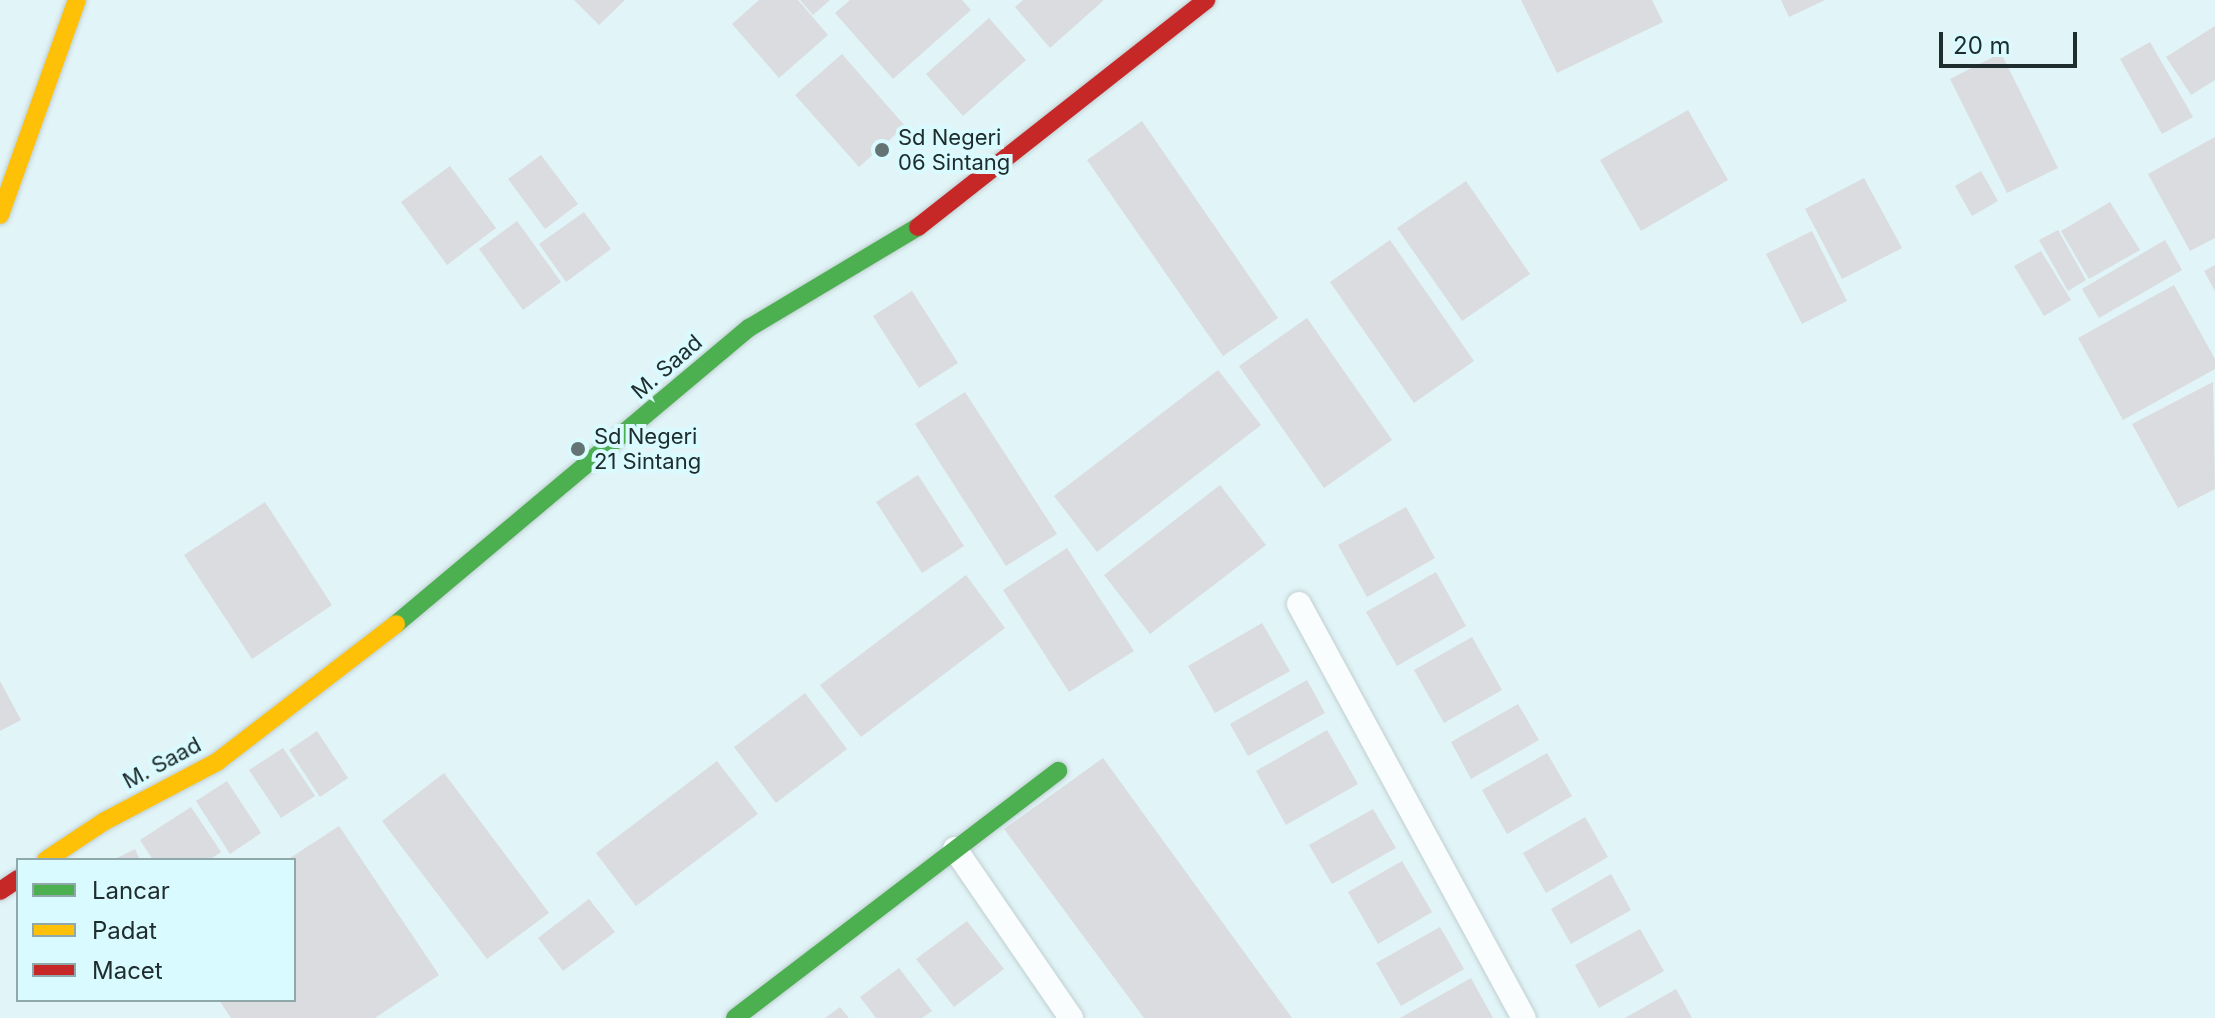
<!DOCTYPE html>
<style>
body{margin:0}
#map{position:relative;width:2215px;height:1018px;overflow:hidden;background:#e1f4f7;font-family:Inter,sans-serif}
div>[style]{position:absolute}
[style*='--x']{left:calc(var(--x)*1px);top:calc(var(--y)*1px);width:calc(var(--w)*1px);rotate:calc(var(--a)*1deg)}
.building>*{inset:0;background:#dadcdf}
.roads{filter:drop-shadow(0 0 2px #c0cfd1) drop-shadow(0 0 2px #c0cfd1)}
.lane>*{height:24px;margin:-12px;padding:0 12px;transform-origin:12px;border-radius:12px;background:#fafdfe}
.fast>*{height:18px;margin:-9px;padding:0 9px;transform-origin:9px;border-radius:9px;background:#4caf50}
.slow>*{height:18px;margin:-9px;padding:0 9px;transform-origin:9px;border-radius:9px;background:#ffc107}
.jam>*{height:18px;margin:-9px;padding:0 9px;transform-origin:9px;border-radius:9px;background:#c62828}
.dots>*{width:22px;height:22px;translate:-50% -50%;box-sizing:border-box;border:4px solid #d9fbff;border-radius:50%}
span{translate:-50% -50%;white-space:nowrap;text-align:center;line-height:1.15;-webkit-text-stroke:8px #d9fbff;paint-order:stroke}
.poi-label{font-size:22px;color:#202d2e}
.left{translate:0 -50%;text-align:left}
.street-label{font-size:22px;color:#202d2e}
.legend{position:absolute;left:16px;top:858px;width:280px;height:144px;box-sizing:border-box;background:#d9fbff;border:2px solid #8fa9ab;margin:0;padding:10px 14px;list-style:none;font-size:24px;color:#202d2e}
.legend li{display:flex;align-items:center;gap:16px;height:40px}
.legend b{width:40px;border:2px solid #8fa9ab}
.scale{position:absolute;left:1939px;top:32px;width:138px;height:36px;box-sizing:border-box;border:4px solid #202d2e;border-top:0;padding-left:10px;font-size:24px;line-height:28px;white-space:nowrap;color:#202d2e;-webkit-text-stroke:6px #d9fbff;paint-order:stroke}
</style>
<div id="map">
<div class="building">
<i style="clip-path:polygon(574px 0,625px 0,599px 25px)"></i>
<i style="clip-path:polygon(759px 0,798px 0,828px 35px,779px 78px,732px 24px)"></i>
<i style="clip-path:polygon(800px 0,830px 0,813px 15px)"></i>
<i style="clip-path:polygon(850px 0,962px 0,971px 10px,893px 79px,835px 13px)"></i>
<i style="clip-path:polygon(1023px 0,1104px 0,1050px 48px,1015px 7px)"></i>
<i style="clip-path:polygon(1521px 0,1652px 0,1663px 22px,1557px 73px)"></i>
<i style="clip-path:polygon(1781px 0,1825px 0,1789px 17px)"></i>
<i style="clip-path:polygon(989px 18px,1026px 60px,963px 116px,926px 74px)"></i>
<i style="clip-path:polygon(2215px 26px,2215px 80px,2191px 95px,2166px 57px)"></i>
<i style="clip-path:polygon(2150px 42px,2193px 117px,2162px 134px,2120px 59px)"></i>
<i style="clip-path:polygon(2001px 53px,2058px 168px,2007px 193px,1950px 79px)"></i>
<i style="clip-path:polygon(842px 54px,905px 126px,859px 167px,795px 95px)"></i>
<i style="clip-path:polygon(1688px 110px,1728px 180px,1641px 231px,1600px 160px)"></i>
<i style="clip-path:polygon(1142px 121px,1278px 318px,1223px 356px,1087px 160px)"></i>
<i style="clip-path:polygon(2215px 137px,2215px 238px,2190px 251px,2148px 174px)"></i>
<i style="clip-path:polygon(541px 155px,578px 204px,545px 229px,508px 179px)"></i>
<i style="clip-path:polygon(450px 166px,496px 228px,447px 265px,401px 202px)"></i>
<i style="clip-path:polygon(1981px 171px,1998px 201px,1972px 216px,1955px 186px)"></i>
<i style="clip-path:polygon(1864px 178px,1902px 248px,1842px 279px,1805px 209px)"></i>
<i style="clip-path:polygon(1466px 181px,1530px 274px,1462px 321px,1397px 228px)"></i>
<i style="clip-path:polygon(2110px 202px,2140px 250px,2089px 279px,2061px 231px)"></i>
<i style="clip-path:polygon(584px 212px,611px 249px,566px 282px,539px 244px)"></i>
<i style="clip-path:polygon(517px 221px,561px 282px,523px 310px,479px 249px)"></i>
<i style="clip-path:polygon(2058px 230px,2086px 280px,2068px 291px,2039px 240px)"></i>
<i style="clip-path:polygon(1812px 231px,1847px 301px,1802px 324px,1766px 254px)"></i>
<i style="clip-path:polygon(1390px 240px,1474px 361px,1414px 403px,1330px 282px)"></i>
<i style="clip-path:polygon(2165px 240px,2182px 270px,2099px 318px,2082px 289px)"></i>
<i style="clip-path:polygon(2041px 251px,2071px 300px,2044px 316px,2014px 266px)"></i>
<i style="clip-path:polygon(2215px 265px,2215px 291px,2204px 271px)"></i>
<i style="clip-path:polygon(2174px 285px,2215px 359px,2215px 369px,2123px 420px,2078px 338px)"></i>
<i style="clip-path:polygon(912px 291px,958px 363px,919px 388px,873px 316px)"></i>
<i style="clip-path:polygon(1307px 318px,1392px 440px,1324px 488px,1239px 366px)"></i>
<i style="clip-path:polygon(1218px 370px,1261px 425px,1097px 552px,1054px 496px)"></i>
<i style="clip-path:polygon(2213px 382px,2215px 489px,2178px 508px,2132px 424px)"></i>
<i style="clip-path:polygon(965px 392px,1057px 534px,1006px 566px,915px 424px)"></i>
<i style="clip-path:polygon(918px 475px,964px 546px,922px 573px,876px 502px)"></i>
<i style="clip-path:polygon(1220px 485px,1266px 545px,1150px 634px,1104px 575px)"></i>
<i style="clip-path:polygon(265px 502px,332px 605px,252px 659px,184px 555px)"></i>
<i style="clip-path:polygon(1406px 507px,1435px 558px,1367px 597px,1338px 545px)"></i>
<i style="clip-path:polygon(1067px 548px,1134px 651px,1069px 692px,1003px 590px)"></i>
<i style="clip-path:polygon(1436px 572px,1466px 626px,1397px 666px,1366px 612px)"></i>
<i style="clip-path:polygon(966px 575px,1005px 628px,861px 737px,820px 685px)"></i>
<i style="clip-path:polygon(1262px 623px,1290px 671px,1215px 713px,1188px 666px)"></i>
<i style="clip-path:polygon(1472px 637px,1502px 690px,1444px 723px,1414px 670px)"></i>
<i style="clip-path:polygon(1307px 680px,1325px 713px,1248px 756px,1230px 724px)"></i>
<i style="clip-path:polygon(0 681px,21px 720px,0 731px)"></i>
<i style="clip-path:polygon(805px 693px,847px 749px,776px 803px,734px 747px)"></i>
<i style="clip-path:polygon(1518px 704px,1539px 740px,1471px 779px,1451px 742px)"></i>
<i style="clip-path:polygon(1327px 730px,1358px 784px,1286px 825px,1256px 771px)"></i>
<i style="clip-path:polygon(317px 731px,348px 778px,320px 797px,289px 750px)"></i>
<i style="clip-path:polygon(283px 748px,315px 796px,281px 818px,249px 770px)"></i>
<i style="clip-path:polygon(1547px 753px,1572px 796px,1507px 834px,1482px 790px)"></i>
<i style="clip-path:polygon(1103px 758px,1292px 1018px,1144px 1018px,1004px 829px)"></i>
<i style="clip-path:polygon(717px 761px,758px 814px,636px 906px,596px 853px)"></i>
<i style="clip-path:polygon(444px 773px,549px 913px,487px 959px,382px 821px)"></i>
<i style="clip-path:polygon(227px 781px,261px 833px,230px 854px,196px 801px)"></i>
<i style="clip-path:polygon(191px 807px,221px 852px,209px 860px,153px 860px,140px 840px)"></i>
<i style="clip-path:polygon(1373px 809px,1396px 848px,1332px 884px,1309px 845px)"></i>
<i style="clip-path:polygon(1585px 817px,1608px 857px,1546px 893px,1523px 853px)"></i>
<i style="clip-path:polygon(339px 826px,439px 975px,375px 1018px,231px 1018px,219px 1000px,294px 1000px,294px 860px,287px 860px)"></i>
<i style="clip-path:polygon(135px 849px,140px 860px,113px 860px)"></i>
<i style="clip-path:polygon(1402px 861px,1432px 912px,1378px 944px,1348px 892px)"></i>
<i style="clip-path:polygon(1611px 874px,1631px 910px,1571px 944px,1551px 909px)"></i>
<i style="clip-path:polygon(589px 899px,615px 932px,563px 971px,538px 938px)"></i>
<i style="clip-path:polygon(967px 921px,1004px 969px,954px 1007px,916px 959px)"></i>
<i style="clip-path:polygon(1440px 927px,1464px 969px,1401px 1006px,1376px 963px)"></i>
<i style="clip-path:polygon(1640px 929px,1664px 971px,1599px 1008px,1575px 965px)"></i>
<i style="clip-path:polygon(899px 968px,932px 1011px,922px 1018px,876px 1018px,860px 997px)"></i>
<i style="clip-path:polygon(1471px 978px,1493px 1018px,1400px 1018px)"></i>
<i style="clip-path:polygon(1676px 989px,1692px 1018px,1625px 1018px)"></i>
<i style="clip-path:polygon(840px 1007px,849px 1018px,825px 1018px)"></i>
</div>
<div class="roads">
<div class="lane">
<i style="--x:1299;--y:604;--w:471;--a:61.5"></i>
<i style="--x:955;--y:849;--w:205;--a:55.5"></i>
</div>
<div class="fast">
<i style="--x:396;--y:624;--w:461;--a:-40"></i>
<i style="--x:749;--y:328;--w:197;--a:-30.9"></i>
<i style="--x:735;--y:1018;--w:407;--a:-37.4"></i>
</div>
<div class="slow">
<i style="--x:0;--y:215;--w:228;--a:-70.3"></i>
<i style="--x:46;--y:860;--w:71;--a:-33.5"></i>
<i style="--x:105;--y:821;--w:127;--a:-27.8"></i>
<i style="--x:217;--y:762;--w:226;--a:-37.6"></i>
</div>
<div class="jam">
<i style="--x:918;--y:227;--w:367;--a:-38.2"></i>
<i style="--x:0;--y:891;--w:22;--a:-34"></i>
</div>
</div>
<div class="dots">
<i style="left:882px;top:150px;background:#647374"></i>
<i style="left:578px;top:449px;background:#647374"></i>
</div>
<div class="poi-label">
<span class="left" style="left:898px;top:150px">Sd Negeri<br>06 Sintang</span>
<span class="left" style="left:594px;top:449px">Sd Negeri<br>21 Sintang</span>
</div>
<div class="street-label">
<span style="left:667px;top:367px;rotate:-41deg">M. Saad</span>
<span style="left:162px;top:763px;rotate:-28deg">M. Saad</span>
</div>
<ul class="legend">
<li><b style="height:10px;background:#4caf50"></b>Lancar</li>
<li><b style="height:10px;background:#ffc107"></b>Padat</li>
<li><b style="height:10px;background:#c62828"></b>Macet</li>
</ul>
<div class="scale">20 m</div>
</div>
